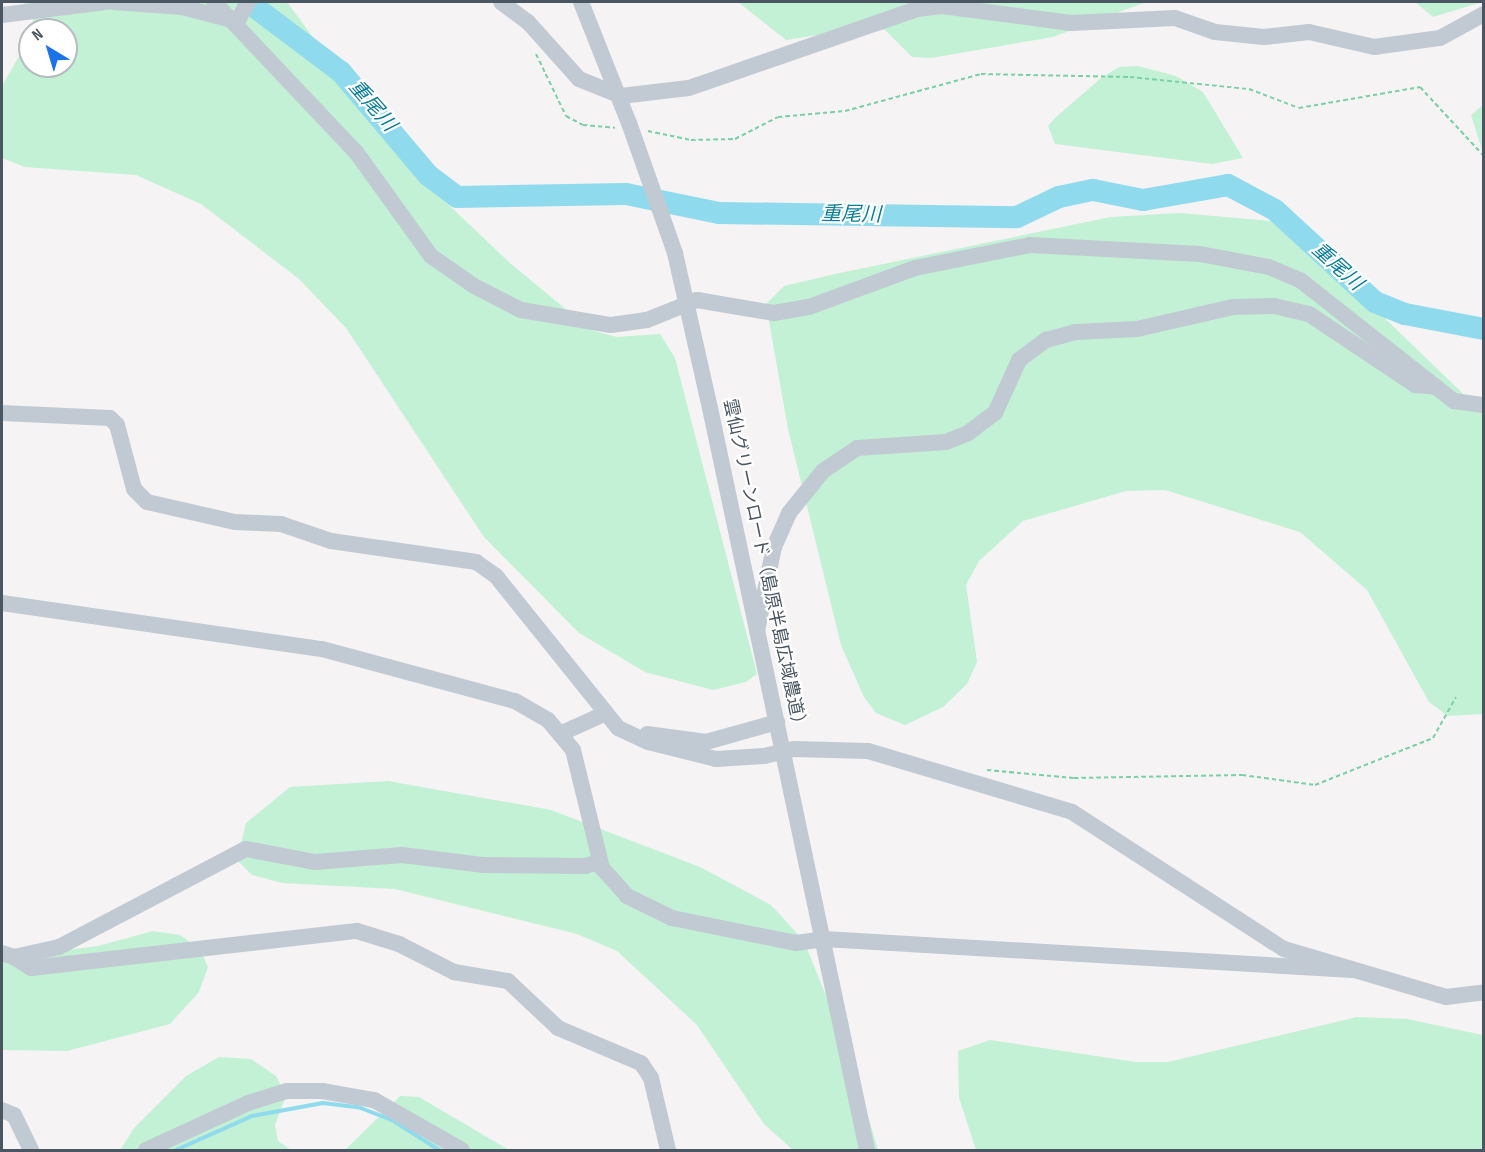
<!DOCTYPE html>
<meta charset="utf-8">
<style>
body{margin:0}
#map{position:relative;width:1485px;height:1152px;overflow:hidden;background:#f5f3f3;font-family:"Sofia Sans Condensed","Noto Sans JP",sans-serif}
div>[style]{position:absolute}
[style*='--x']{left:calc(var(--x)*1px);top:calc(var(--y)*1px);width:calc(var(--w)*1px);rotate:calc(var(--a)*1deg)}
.green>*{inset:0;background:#c3f1d5}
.stream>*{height:4px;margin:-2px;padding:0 2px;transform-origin:2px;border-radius:2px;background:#90daee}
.river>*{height:22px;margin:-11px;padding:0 11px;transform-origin:11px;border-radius:11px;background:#90daee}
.path>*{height:2px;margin-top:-1px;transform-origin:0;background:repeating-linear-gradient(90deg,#7ad0a6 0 4.5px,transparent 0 7.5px)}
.minor>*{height:16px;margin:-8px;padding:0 8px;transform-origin:8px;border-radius:8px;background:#c1cad2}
.minor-bridge>*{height:16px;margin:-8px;padding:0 8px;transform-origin:8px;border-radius:8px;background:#c1cad2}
span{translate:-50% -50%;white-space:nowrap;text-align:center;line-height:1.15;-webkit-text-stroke:4.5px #fff;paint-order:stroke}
.street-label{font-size:18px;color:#4a5661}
.water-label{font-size:20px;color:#0c7c9b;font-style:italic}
.frame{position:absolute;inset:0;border:3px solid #4a5661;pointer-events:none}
.north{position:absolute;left:18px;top:18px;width:60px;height:60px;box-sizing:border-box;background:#fff;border:2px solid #b7bbc0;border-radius:50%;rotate:322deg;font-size:16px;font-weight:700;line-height:24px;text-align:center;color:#4a5661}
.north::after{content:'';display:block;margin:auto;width:21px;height:27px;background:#1a73e8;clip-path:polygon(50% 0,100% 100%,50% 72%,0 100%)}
</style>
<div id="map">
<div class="green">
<i style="clip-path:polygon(23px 2px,287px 2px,374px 120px,432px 189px,511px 264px,591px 330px,617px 337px,660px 334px,675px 358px,757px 674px,746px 682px,713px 690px,645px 672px,579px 633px,484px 537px,346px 328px,299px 279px,201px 204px,136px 175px,25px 167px,2px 158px,2px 86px,30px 37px,30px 66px,66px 66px,66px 30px,33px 30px,33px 13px)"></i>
<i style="clip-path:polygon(738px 2px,1146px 2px,1053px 37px,931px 58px,912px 57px,885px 30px,873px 26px,786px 40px)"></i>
<i style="clip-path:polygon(1415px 2px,1482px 2px,1433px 17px)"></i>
<i style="clip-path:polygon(1138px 66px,1176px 76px,1203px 92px,1243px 158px,1212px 164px,1055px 144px,1048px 126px,1055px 118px,1101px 78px,1119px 67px)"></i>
<i style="clip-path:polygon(1483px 105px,1483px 153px,1471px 115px)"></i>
<i style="clip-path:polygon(1179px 213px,1271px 221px,1311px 247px,1483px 413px,1483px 714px,1448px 716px,1429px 702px,1367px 590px,1300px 532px,1165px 490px,1126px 491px,1023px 521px,979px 561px,966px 585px,977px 662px,967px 684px,943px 707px,905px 725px,876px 713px,864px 697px,841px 645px,788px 429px,766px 304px,784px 286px,835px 274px,1111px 217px)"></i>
<i style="clip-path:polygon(388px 781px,551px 810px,700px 867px,771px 905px,804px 941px,851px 1058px,878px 1150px,793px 1150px,764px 1124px,697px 1025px,617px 951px,577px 934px,395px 889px,282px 883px,252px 875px,237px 860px,246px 823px,290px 787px)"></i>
<i style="clip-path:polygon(153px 931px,180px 935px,200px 949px,208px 967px,199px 992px,170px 1024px,67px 1051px,2px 1050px,2px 958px,98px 946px)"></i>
<i style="clip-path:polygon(1357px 1017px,1407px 1019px,1483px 1035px,1483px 1150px,976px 1150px,959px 1098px,958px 1051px,990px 1040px,1136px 1062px,1168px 1062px)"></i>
<i style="clip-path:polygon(219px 1057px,251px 1059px,276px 1076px,286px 1096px,275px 1125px,278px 1141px,291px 1150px,120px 1150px,135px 1127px,186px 1076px)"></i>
<i style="clip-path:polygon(400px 1096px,419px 1097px,509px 1150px,345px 1150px)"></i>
</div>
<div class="stream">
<i style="--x:176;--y:1150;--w:83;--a:-24.1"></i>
<i style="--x:252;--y:1116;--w:72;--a:-10.4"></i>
<i style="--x:323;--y:1103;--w:35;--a:7"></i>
<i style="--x:358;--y:1107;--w:36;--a:21"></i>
<i style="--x:392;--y:1120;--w:56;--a:32.6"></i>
</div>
<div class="river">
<i style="--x:248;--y:2;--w:116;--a:37"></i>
<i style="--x:341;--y:72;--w:135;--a:49.8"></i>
<i style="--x:428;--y:175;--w:36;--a:37"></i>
<i style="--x:457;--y:197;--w:169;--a:-1"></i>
<i style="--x:626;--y:194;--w:95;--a:11.5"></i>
<i style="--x:719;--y:213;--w:298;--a:0.8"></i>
<i style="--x:1017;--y:217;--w:47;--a:-25.5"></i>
<i style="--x:1059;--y:197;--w:35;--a:-12"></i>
<i style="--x:1093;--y:190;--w:51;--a:11.3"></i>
<i style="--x:1143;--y:200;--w:86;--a:-10"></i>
<i style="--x:1228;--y:185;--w:53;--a:28"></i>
<i style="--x:1275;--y:210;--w:136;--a:42.6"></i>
<i style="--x:1375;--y:302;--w:32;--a:22"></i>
<i style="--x:1405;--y:314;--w:80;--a:10.8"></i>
</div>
<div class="path">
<i style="--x:536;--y:54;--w:69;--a:64.2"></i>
<i style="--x:566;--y:116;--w:19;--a:28"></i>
<i style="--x:583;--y:125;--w:32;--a:5"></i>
<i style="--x:648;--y:131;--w:44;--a:11.8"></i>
<i style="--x:691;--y:140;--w:44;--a:-1.3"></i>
<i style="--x:735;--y:139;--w:48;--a:-27.1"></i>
<i style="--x:778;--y:117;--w:67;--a:-5.1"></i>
<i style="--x:845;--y:111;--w:141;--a:-15.2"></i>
<i style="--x:981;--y:74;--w:149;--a:1.2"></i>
<i style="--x:1130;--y:77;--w:120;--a:5.8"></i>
<i style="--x:1249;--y:89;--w:53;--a:20.8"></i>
<i style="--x:1299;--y:108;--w:123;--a:-9.8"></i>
<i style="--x:1420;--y:87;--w:94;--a:47.2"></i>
<i style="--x:987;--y:770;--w:87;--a:5.3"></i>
<i style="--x:1074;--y:778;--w:168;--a:-1"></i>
<i style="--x:1242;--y:775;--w:74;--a:7.8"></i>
<i style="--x:1315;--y:785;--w:127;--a:-21.7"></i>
<i style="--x:1433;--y:738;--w:47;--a:-60.7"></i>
</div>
<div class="minor">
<i style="--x:114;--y:2;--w:68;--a:4.2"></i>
<i style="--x:182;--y:7;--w:56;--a:14.5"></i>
<i style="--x:214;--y:2;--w:207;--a:46.6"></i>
<i style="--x:356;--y:152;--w:128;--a:54.2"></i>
<i style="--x:431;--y:256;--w:52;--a:34.9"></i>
<i style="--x:474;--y:286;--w:53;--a:27.1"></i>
<i style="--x:521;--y:310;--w:91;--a:9.5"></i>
<i style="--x:611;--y:325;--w:36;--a:-8"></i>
<i style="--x:647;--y:320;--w:54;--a:-21.8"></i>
<i style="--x:697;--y:300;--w:78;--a:9.6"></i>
<i style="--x:774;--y:313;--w:36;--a:-10"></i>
<i style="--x:809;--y:307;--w:113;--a:-20.2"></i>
<i style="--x:915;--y:268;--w:117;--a:-11.3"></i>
<i style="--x:1030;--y:245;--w:170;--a:3"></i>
<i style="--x:1200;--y:254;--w:70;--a:10.7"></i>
<i style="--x:1269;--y:267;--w:34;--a:23"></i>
<i style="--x:1300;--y:280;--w:196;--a:38.2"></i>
<i style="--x:1454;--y:401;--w:30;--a:8"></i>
<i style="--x:501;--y:2;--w:34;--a:37"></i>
<i style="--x:528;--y:22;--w:76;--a:48.2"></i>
<i style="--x:579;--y:79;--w:45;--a:22"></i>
<i style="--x:621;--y:96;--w:68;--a:-6.7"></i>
<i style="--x:689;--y:88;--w:241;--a:-19.1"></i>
<i style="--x:917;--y:9;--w:25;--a:-7"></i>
<i style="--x:942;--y:6;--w:130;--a:7.5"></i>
<i style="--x:1071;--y:23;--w:104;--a:-2.8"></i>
<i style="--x:1175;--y:18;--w:42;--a:19.3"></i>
<i style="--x:1215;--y:32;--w:49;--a:5.8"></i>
<i style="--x:1264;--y:37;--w:45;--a:-6.3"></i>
<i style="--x:1309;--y:32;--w:67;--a:13"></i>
<i style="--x:1374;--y:47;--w:67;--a:-7.8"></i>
<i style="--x:1440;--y:38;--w:50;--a:-28.6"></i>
<i style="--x:581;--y:2;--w:130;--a:68.4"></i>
<i style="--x:2;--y:15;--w:106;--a:-7.1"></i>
<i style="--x:237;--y:22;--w:23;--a:-61"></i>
<i style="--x:710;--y:408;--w:758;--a:78.05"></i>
<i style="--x:2;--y:413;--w:108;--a:2.7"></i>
<i style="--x:110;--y:418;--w:10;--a:45"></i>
<i style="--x:117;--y:425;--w:66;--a:75.1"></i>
<i style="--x:134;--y:489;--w:18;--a:45"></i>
<i style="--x:147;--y:502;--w:90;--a:12.8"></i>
<i style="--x:235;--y:522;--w:46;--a:2.5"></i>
<i style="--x:281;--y:524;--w:53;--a:18.8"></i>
<i style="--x:331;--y:541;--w:147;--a:8.2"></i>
<i style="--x:476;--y:562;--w:24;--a:35"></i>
<i style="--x:496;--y:576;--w:195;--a:51.2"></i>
<i style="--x:618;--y:728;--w:33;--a:25"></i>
<i style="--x:648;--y:742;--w:70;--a:14"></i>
<i style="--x:716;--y:759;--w:48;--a:-3.6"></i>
<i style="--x:2;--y:603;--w:323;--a:8.2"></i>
<i style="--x:322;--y:649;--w:200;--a:15.1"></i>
<i style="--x:515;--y:701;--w:38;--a:30"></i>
<i style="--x:548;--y:720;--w:39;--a:50"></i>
<i style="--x:573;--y:750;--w:122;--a:76.2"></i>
<i style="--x:602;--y:868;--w:38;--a:48"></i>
<i style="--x:627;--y:896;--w:50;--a:26.1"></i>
<i style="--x:672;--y:918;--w:126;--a:11.4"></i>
<i style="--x:796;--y:943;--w:28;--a:-8"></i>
<i style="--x:824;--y:939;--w:529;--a:3.36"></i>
<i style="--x:757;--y:631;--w:86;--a:-78.6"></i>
<i style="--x:774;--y:547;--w:37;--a:-66"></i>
<i style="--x:789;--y:513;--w:54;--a:-51"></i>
<i style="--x:823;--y:471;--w:41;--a:-34.1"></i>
<i style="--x:857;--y:448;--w:89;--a:-3.9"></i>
<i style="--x:946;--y:442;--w:24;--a:-22"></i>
<i style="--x:968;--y:433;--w:34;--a:-37"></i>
<i style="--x:995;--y:413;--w:58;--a:-65.6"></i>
<i style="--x:1019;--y:360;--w:34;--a:-37"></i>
<i style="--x:1046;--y:340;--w:30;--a:-15"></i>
<i style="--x:1075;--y:332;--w:62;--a:-2.8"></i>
<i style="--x:1137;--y:329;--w:98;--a:-12.9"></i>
<i style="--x:1233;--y:307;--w:41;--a:-1.4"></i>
<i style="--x:1274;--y:306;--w:36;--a:13"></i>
<i style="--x:1309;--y:314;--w:128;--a:33.8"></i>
<i style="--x:1415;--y:385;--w:21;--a:5"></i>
<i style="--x:562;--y:733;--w:46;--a:-24.3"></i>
<i style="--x:647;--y:734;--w:60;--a:7.7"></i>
<i style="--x:706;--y:742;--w:74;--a:-15.7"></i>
<i style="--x:794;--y:749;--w:74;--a:1.5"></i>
<i style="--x:868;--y:751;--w:213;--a:16.6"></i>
<i style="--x:1072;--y:812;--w:252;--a:32.9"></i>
<i style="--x:1284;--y:949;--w:169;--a:16.5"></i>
<i style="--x:1446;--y:997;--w:38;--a:-7"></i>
<i style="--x:2;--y:953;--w:13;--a:18"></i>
<i style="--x:14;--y:957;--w:46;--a:-12.5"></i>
<i style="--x:59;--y:947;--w:211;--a:-27.7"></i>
<i style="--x:246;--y:849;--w:70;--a:10.7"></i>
<i style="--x:315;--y:862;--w:87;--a:-4.6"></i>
<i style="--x:402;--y:855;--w:83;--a:7"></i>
<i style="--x:484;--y:865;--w:101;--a:0.6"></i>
<i style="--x:585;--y:866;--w:15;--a:-16"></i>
<i style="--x:14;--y:957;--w:20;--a:33"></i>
<i style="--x:31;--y:968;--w:328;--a:-6.5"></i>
<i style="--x:357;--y:931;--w:44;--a:17.2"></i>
<i style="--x:399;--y:944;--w:62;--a:27"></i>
<i style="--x:454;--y:972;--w:55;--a:9.5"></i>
<i style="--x:508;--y:981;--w:69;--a:43.2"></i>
<i style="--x:558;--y:1028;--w:90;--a:22.9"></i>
<i style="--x:641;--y:1063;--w:18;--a:56"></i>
<i style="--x:651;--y:1078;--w:74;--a:76.7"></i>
<i style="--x:2;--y:1110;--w:13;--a:23"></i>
<i style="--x:14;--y:1115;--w:39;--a:64"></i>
<i style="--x:146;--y:1150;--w:112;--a:-24.7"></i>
<i style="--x:248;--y:1103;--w:41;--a:-17.1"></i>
<i style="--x:287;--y:1091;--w:35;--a:0"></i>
<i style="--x:322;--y:1091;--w:53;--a:9.8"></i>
<i style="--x:374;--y:1100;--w:101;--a:29.6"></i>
</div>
<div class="minor-bridge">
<i style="--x:629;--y:123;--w:138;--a:70.5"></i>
<i style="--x:675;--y:253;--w:159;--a:77.3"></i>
<i style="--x:764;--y:756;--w:31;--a:-13"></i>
</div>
<div class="street-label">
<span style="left:764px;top:566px;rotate:78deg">雲仙グリーンロード（島原半島広域農道）</span>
</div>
<div class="water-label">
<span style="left:372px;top:106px;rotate:49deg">重尾川</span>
<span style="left:851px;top:215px;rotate:1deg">重尾川</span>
<span style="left:1337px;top:267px;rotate:42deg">重尾川</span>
</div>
<div class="frame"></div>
<div class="north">N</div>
</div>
